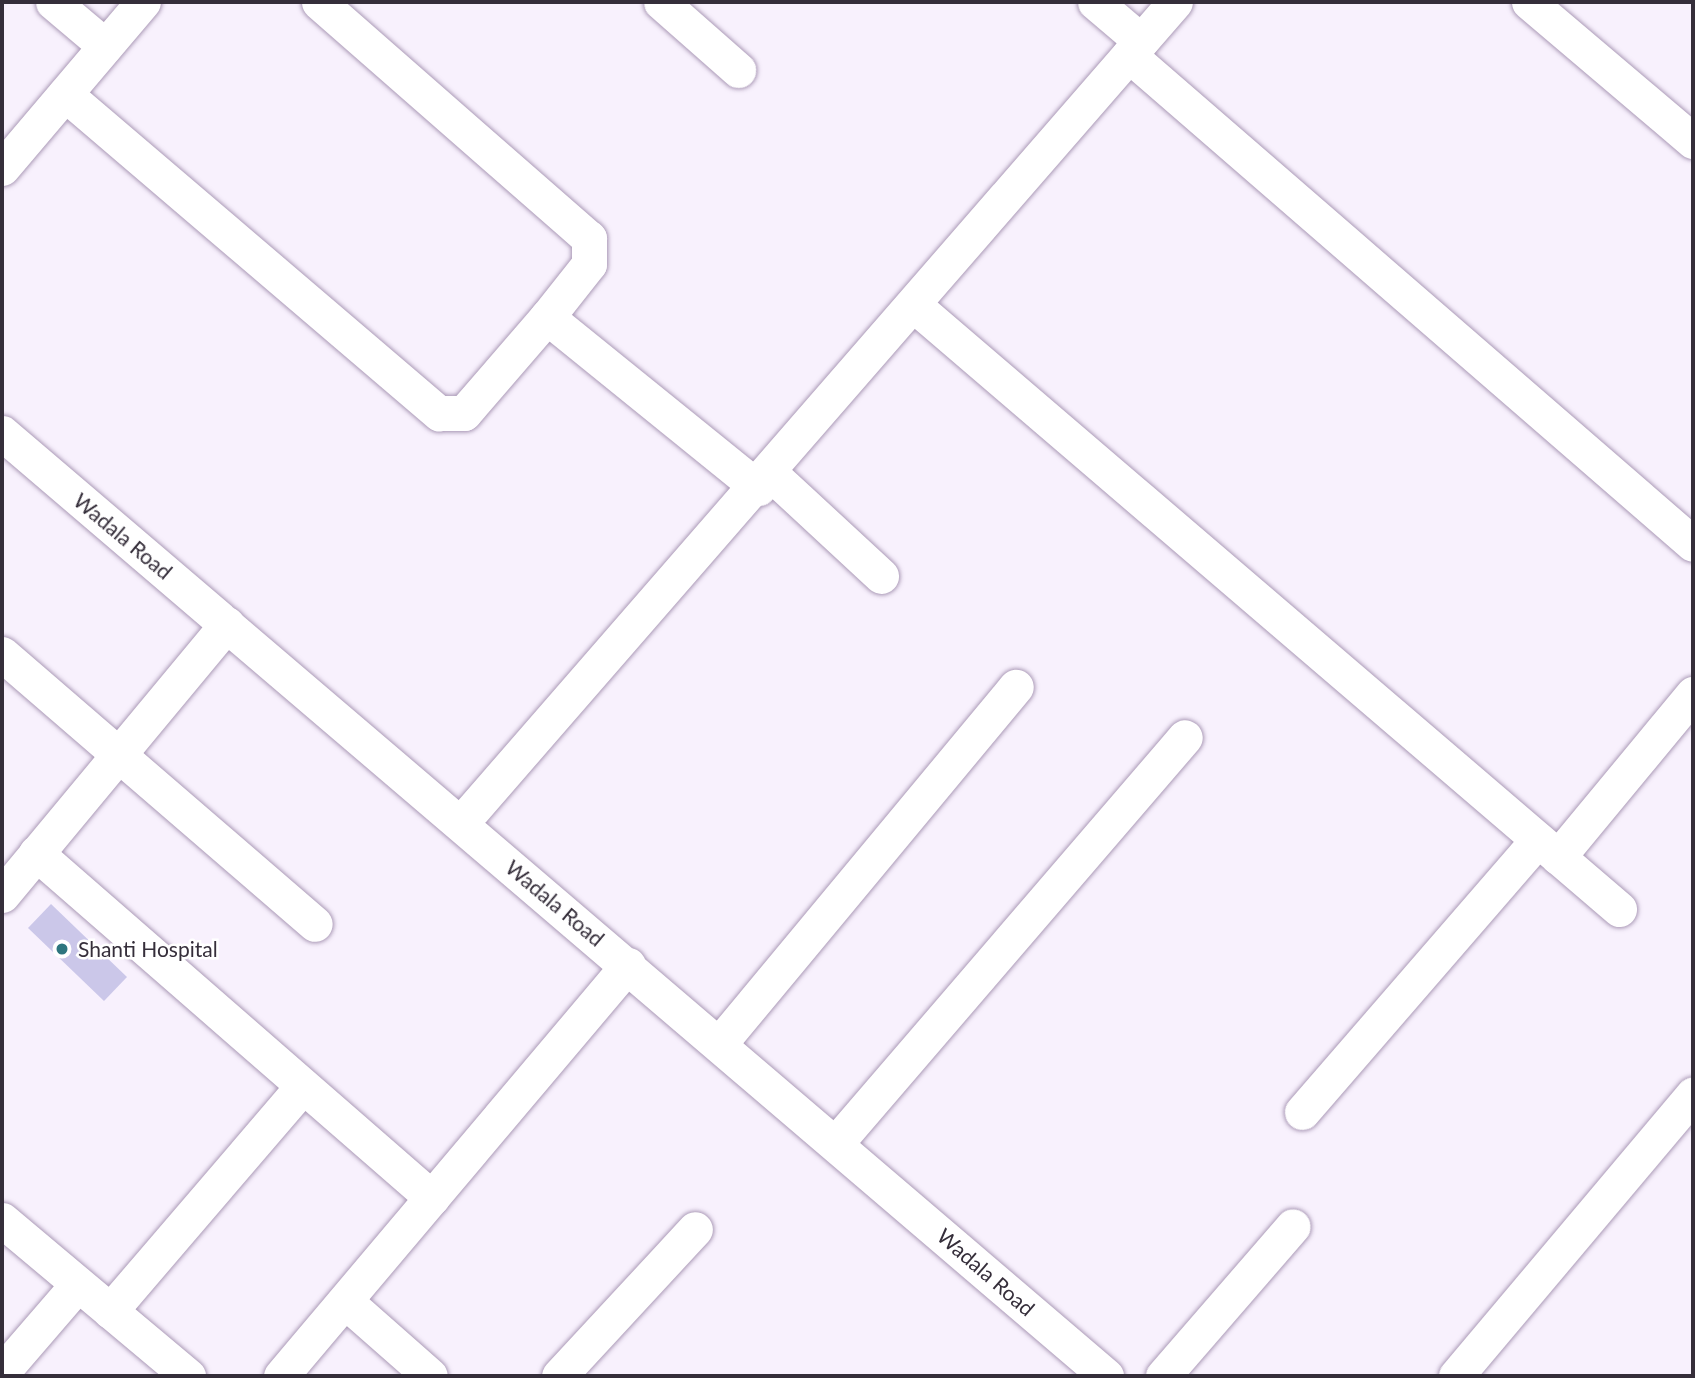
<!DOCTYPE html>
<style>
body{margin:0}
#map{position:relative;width:1695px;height:1378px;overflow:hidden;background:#f8f1fd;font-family:Lato,sans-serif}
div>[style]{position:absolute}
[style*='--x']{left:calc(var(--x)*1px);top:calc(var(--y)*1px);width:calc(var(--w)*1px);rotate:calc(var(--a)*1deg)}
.building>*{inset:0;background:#cbc7e9}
.roads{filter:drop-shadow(0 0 2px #ab9ab7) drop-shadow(0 0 2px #ab9ab7)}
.minor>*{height:35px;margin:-17.5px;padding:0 17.5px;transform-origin:17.5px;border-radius:17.5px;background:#fff}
.dots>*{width:19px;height:19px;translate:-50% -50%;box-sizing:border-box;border:4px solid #fff;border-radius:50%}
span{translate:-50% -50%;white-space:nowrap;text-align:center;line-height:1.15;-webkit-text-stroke:5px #fff;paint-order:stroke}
.street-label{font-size:21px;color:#352e3a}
.poi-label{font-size:21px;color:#352e3a}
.left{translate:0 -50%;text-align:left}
.frame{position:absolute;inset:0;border:4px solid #352e3a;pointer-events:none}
</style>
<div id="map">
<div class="building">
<i style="clip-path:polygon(51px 904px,127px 977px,104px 1001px,28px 928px)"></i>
</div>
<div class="roads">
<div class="minor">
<i style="--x:53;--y:2;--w:68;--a:40.2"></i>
<i style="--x:319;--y:2;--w:359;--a:41.2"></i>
<i style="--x:589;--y:238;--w:26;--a:90"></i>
<i style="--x:589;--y:264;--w:68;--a:128.4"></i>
<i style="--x:661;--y:2;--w:103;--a:41.4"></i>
<i style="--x:1095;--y:2;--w:60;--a:40.3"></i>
<i style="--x:1529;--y:2;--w:215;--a:40.3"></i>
<i style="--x:1129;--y:55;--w:746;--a:40.93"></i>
<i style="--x:65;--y:94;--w:492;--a:40.5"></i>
<i style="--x:439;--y:413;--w:25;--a:0"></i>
<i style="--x:464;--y:413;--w:127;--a:-49.2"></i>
<i style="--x:547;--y:317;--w:272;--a:39"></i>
<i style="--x:2;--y:168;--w:218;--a:-49.7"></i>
<i style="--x:915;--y:306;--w:927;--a:40.58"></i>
<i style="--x:2;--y:433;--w:1452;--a:40.5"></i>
<i style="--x:771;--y:474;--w:150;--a:42.8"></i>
<i style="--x:2;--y:654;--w:413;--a:40.8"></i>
<i style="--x:461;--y:823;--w:1088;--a:-48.99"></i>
<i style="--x:36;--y:853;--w:525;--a:41.06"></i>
<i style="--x:1558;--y:857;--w:212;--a:-50.4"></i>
<i style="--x:2;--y:895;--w:352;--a:-50.3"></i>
<i style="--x:720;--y:1043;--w:463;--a:-50.3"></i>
<i style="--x:1302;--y:1112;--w:360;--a:-49.1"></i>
<i style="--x:836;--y:1143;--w:535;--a:-49.32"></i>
<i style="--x:2;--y:1220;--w:243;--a:40"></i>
<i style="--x:345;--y:1301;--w:113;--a:41.4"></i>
<i style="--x:110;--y:1311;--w:296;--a:-49.4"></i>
<i style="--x:2;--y:1372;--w:116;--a:-49.2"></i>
<i style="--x:281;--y:1376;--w:538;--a:-49.83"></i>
<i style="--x:559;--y:1376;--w:200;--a:-47.2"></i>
<i style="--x:1163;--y:1376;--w:198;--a:-49.1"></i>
<i style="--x:1456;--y:1376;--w:368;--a:-49.9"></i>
</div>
</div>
<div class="dots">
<i style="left:62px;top:949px;background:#2d757e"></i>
</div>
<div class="street-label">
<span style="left:123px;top:536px;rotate:40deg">Wadala Road</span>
<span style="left:555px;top:903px;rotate:40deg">Wadala Road</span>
<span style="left:986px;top:1272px;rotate:41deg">Wadala Road</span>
</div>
<div class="poi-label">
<span class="left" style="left:78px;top:949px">Shanti Hospital</span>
</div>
<div class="frame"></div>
</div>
